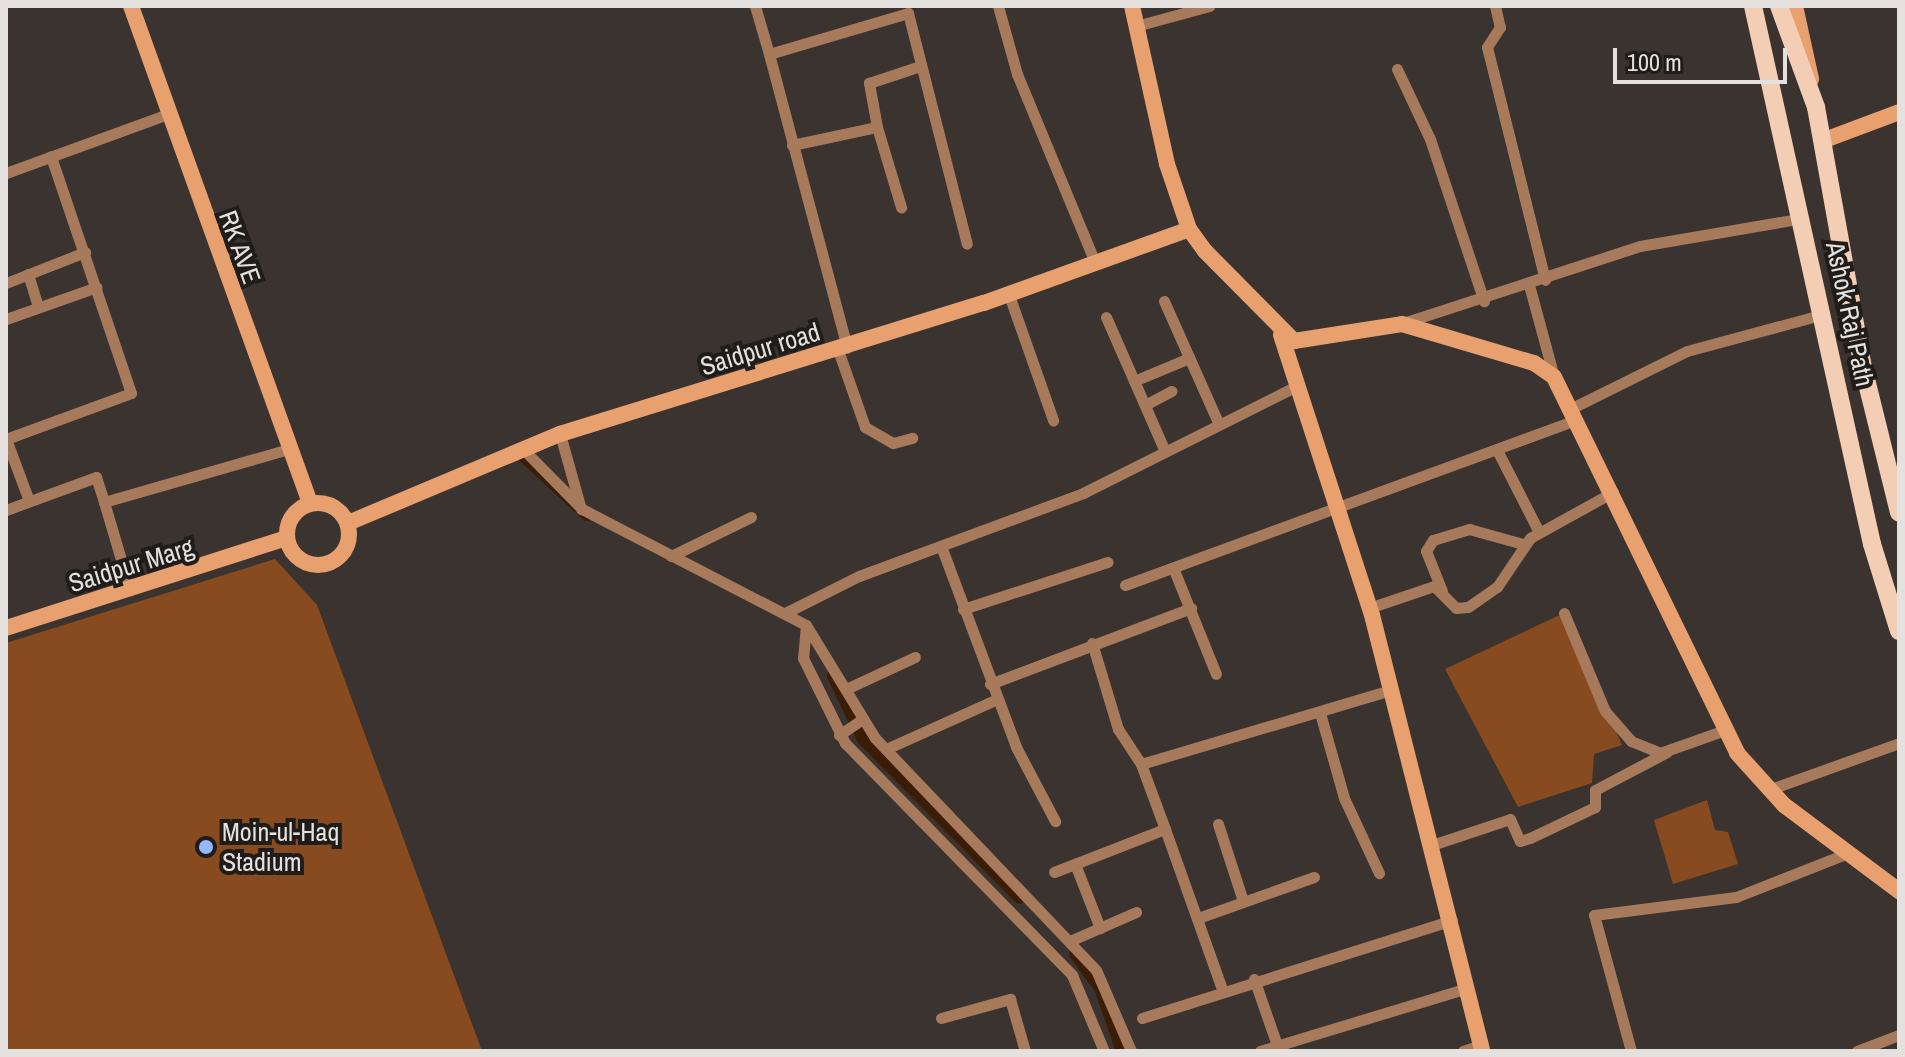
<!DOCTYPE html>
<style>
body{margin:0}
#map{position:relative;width:1905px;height:1057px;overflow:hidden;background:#3a332f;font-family:"Archivo Narrow",sans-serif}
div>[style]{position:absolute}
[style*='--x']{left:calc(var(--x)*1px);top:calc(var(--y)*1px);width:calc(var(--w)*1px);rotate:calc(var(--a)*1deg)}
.green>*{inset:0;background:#884b1f}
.canal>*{height:12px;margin:-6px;padding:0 6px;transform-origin:6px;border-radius:6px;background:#3b1c05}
.street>*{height:11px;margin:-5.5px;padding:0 5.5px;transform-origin:5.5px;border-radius:5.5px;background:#a87a5c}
.secondary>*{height:16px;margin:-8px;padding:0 8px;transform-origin:8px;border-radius:8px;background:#e9a06f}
.secondary>.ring{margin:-8px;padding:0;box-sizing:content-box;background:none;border:16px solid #e9a06f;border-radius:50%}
.primary>*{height:18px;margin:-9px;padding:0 9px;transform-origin:9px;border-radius:9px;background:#f4cdb5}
.dots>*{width:22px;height:22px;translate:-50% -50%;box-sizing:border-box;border:4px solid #1f1c1a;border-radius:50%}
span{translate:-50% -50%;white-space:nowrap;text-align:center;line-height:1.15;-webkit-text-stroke:8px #1f1c1a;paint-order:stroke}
.street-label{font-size:26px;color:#e5e1de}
.poi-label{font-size:26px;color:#e5e1de}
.left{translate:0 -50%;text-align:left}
.frame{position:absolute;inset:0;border:8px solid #e5e1de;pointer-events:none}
.scale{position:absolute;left:1613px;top:48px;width:174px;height:36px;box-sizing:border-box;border:4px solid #e5e1de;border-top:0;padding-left:10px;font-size:24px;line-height:28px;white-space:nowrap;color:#e5e1de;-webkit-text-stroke:6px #1f1c1a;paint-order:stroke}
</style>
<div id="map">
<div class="green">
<i style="clip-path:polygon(275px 559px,317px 605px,482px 1051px,6px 1051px,6px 643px)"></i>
<i style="clip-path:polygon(1564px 613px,1622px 745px,1594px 754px,1592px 783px,1518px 807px,1445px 669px)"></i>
<i style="clip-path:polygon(1707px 800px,1715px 830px,1728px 832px,1738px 864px,1673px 884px,1654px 820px)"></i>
</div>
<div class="canal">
<i style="--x:520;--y:453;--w:91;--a:42.8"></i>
<i style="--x:833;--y:676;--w:70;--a:64.5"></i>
<i style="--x:863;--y:739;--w:223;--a:45.4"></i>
<i style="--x:1075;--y:954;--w:42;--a:53.7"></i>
<i style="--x:1100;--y:988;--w:67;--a:70.8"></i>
</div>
<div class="street">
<i style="--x:755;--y:6;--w:50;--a:73.7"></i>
<i style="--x:769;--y:54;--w:145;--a:-16.4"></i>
<i style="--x:908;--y:13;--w:238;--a:75.7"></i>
<i style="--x:998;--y:6;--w:71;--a:74.4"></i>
<i style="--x:1017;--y:74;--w:204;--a:67.5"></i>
<i style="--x:1495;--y:6;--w:22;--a:77"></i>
<i style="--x:1500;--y:27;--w:24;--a:123"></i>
<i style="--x:1487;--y:47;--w:240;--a:76"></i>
<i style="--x:1136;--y:26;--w:76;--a:-15.3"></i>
<i style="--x:769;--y:54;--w:304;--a:75.1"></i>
<i style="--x:1397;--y:69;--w:77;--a:64.8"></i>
<i style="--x:1430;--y:139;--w:171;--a:71.6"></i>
<i style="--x:877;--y:127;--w:45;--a:-100.3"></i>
<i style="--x:869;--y:83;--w:54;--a:-18.4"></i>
<i style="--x:792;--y:145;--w:87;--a:-12"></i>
<i style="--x:877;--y:127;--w:84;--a:73.3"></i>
<i style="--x:6;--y:173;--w:169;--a:-20"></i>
<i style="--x:28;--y:274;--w:34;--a:73"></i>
<i style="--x:6;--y:283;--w:85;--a:-21.4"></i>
<i style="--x:1529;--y:285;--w:95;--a:74.8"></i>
<i style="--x:1009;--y:295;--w:133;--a:70.6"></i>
<i style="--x:1164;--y:301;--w:130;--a:66"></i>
<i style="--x:1106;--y:317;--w:142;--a:66.3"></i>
<i style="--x:6;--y:319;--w:96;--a:-19.4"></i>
<i style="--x:1403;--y:323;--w:249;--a:-18"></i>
<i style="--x:1640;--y:246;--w:165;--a:-9.7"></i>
<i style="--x:838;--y:350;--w:82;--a:70.7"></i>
<i style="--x:865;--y:427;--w:32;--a:30"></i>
<i style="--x:893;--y:443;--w:20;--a:-15"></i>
<i style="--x:1134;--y:381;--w:60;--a:-22.7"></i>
<i style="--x:1145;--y:405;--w:30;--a:-28"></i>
<i style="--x:1572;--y:408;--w:128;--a:-26.4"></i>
<i style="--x:1687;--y:351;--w:142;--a:-15.1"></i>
<i style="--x:560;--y:434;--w:78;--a:74.4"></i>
<i style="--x:6;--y:439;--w:133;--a:-20.2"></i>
<i style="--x:131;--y:393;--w:250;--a:-108.7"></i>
<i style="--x:6;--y:439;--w:66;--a:69.6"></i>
<i style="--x:523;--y:449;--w:84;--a:45.5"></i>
<i style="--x:582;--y:509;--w:252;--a:27.4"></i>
<i style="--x:806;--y:625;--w:132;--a:58.6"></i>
<i style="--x:875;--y:738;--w:320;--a:46.4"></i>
<i style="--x:1096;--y:970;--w:88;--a:66.6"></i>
<i style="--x:1497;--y:450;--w:92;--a:62.9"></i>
<i style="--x:104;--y:502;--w:92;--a:73.5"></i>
<i style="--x:6;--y:510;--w:96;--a:-20.1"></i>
<i style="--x:96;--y:477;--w:26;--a:72"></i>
<i style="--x:104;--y:502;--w:192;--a:-16"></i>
<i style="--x:941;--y:546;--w:215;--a:69.5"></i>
<i style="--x:1016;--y:747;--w:84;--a:62.2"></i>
<i style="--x:671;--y:556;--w:89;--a:-26"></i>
<i style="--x:1174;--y:570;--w:112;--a:68"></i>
<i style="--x:1125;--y:585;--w:481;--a:-20.1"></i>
<i style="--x:1442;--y:591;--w:43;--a:-111.8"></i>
<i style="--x:1426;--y:551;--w:13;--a:-58"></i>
<i style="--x:1433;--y:540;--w:38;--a:-17"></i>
<i style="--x:1469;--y:529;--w:56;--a:15.5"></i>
<i style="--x:1369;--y:608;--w:69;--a:-18.7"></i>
<i style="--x:1434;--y:586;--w:31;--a:45"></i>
<i style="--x:1456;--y:608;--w:12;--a:-5"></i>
<i style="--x:1468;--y:607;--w:35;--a:-35"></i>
<i style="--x:1497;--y:587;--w:59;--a:-56"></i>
<i style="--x:1530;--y:538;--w:95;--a:-29"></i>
<i style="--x:963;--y:609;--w:152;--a:-18"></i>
<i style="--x:787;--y:612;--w:80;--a:-26.6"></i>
<i style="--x:859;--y:576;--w:239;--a:-20.3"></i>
<i style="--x:1083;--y:493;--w:235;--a:-26.6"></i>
<i style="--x:1564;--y:613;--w:106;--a:67.3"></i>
<i style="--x:1605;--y:711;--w:40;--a:49"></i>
<i style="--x:1631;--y:741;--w:31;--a:22"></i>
<i style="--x:1660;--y:753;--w:69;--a:-19.5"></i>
<i style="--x:806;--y:625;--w:33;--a:95"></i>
<i style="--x:803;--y:658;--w:95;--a:63.7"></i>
<i style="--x:845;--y:743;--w:325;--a:45.6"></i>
<i style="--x:1072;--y:975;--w:82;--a:67.2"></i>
<i style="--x:1092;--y:643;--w:90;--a:73.2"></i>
<i style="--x:1118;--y:729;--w:42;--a:56.7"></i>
<i style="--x:990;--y:684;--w:215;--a:-20.7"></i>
<i style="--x:846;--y:689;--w:76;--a:-24.9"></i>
<i style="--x:1320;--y:713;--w:88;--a:74.2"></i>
<i style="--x:1344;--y:798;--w:83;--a:65"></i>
<i style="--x:839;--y:735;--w:29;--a:-34"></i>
<i style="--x:886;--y:749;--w:122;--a:-24.2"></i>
<i style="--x:1768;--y:790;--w:139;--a:-19.7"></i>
<i style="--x:1218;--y:824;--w:81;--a:72"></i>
<i style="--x:1165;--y:829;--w:69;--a:-110.3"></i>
<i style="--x:1141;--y:764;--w:261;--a:-16.5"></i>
<i style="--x:1432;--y:845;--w:82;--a:-18.4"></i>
<i style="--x:1510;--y:819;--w:24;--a:66"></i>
<i style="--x:1520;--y:841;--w:10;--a:-17"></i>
<i style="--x:1530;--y:838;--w:72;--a:-25.5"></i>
<i style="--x:1595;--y:807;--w:17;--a:-90"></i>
<i style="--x:1595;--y:790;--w:81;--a:-27.8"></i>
<i style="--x:1075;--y:864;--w:69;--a:68.7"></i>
<i style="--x:1054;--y:872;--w:119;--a:-21.2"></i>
<i style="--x:1165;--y:829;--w:170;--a:70.4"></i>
<i style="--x:1198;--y:918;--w:123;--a:-19.5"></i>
<i style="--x:1072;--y:940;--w:70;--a:-23.6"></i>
<i style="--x:1254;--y:979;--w:70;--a:70.8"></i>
<i style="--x:941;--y:1018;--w:72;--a:-15.4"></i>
<i style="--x:1010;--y:999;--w:54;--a:73.9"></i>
<i style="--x:1142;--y:1018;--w:325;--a:-17.5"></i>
<i style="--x:1260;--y:1051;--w:216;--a:-16.9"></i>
<i style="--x:1463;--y:1051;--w:18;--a:-19"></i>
<i style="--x:1631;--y:1051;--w:141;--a:-105.2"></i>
<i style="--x:1594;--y:915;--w:143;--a:-7.2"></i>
<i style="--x:1736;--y:897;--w:120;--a:-21.4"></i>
<i style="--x:1857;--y:1051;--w:45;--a:-20.9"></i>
</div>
<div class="secondary">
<i style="--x:131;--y:6;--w:528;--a:70.19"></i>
<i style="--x:1132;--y:6;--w:162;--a:77.5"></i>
<i style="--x:1167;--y:164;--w:69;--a:71.3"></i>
<i style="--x:1189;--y:229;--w:27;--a:54"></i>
<i style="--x:1205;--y:251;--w:127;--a:45.3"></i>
<i style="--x:1294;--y:341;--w:109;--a:-8.9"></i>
<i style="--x:1402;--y:324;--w:138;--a:16.5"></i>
<i style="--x:1534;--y:363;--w:24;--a:35"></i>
<i style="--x:1554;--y:377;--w:418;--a:64"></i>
<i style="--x:1737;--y:753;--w:70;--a:47.9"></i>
<i style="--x:1784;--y:805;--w:144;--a:36.8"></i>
<i style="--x:1795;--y:6;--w:75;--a:77.6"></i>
<i style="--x:1822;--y:141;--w:82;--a:-20.6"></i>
<i style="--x:1281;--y:335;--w:294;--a:72"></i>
<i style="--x:1372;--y:615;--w:450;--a:75.8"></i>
<i class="ring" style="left:287px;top:503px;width:46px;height:46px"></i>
<i style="--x:348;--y:523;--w:230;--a:-22.8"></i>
<i style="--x:560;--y:434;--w:444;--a:-17.2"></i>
<i style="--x:984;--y:303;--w:218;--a:-19.8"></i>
<i style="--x:6;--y:628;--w:295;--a:-17.8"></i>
</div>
<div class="primary">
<i style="--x:1753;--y:6;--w:551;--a:77.53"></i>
<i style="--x:1872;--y:544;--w:91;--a:72.8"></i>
<i style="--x:1779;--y:6;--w:108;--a:69.9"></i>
<i style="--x:1816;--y:107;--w:260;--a:79.8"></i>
<i style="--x:1862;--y:363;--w:154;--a:76.1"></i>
</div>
<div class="dots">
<i style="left:206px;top:847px;background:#94b7fd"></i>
</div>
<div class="street-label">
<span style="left:240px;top:247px;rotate:70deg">RK AVE</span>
<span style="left:1850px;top:314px;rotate:78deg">Ashok Raj Path</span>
<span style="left:760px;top:349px;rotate:-17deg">Saidpur road</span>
<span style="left:131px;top:565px;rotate:-17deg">Saidpur Marg</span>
</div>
<div class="poi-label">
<span class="left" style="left:222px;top:847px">Moin-ul-Haq<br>Stadium</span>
</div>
<div class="frame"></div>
<div class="scale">100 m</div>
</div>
